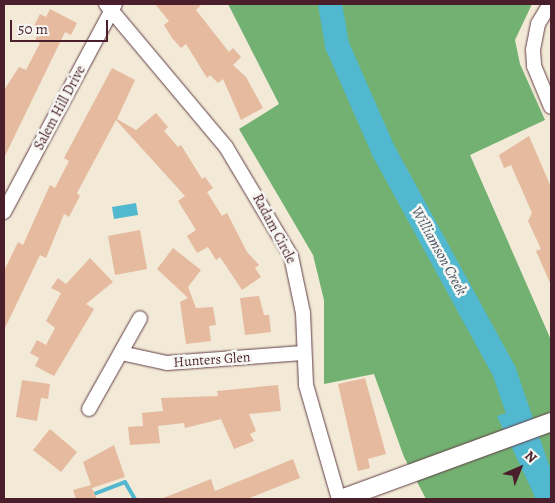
<!DOCTYPE html>
<style>
body{margin:0}
#map{position:relative;width:555px;height:503px;overflow:hidden;background:#f2ead7;font-family:Alegreya,serif}
div>[style]{position:absolute}
[style*='--x']{left:calc(var(--x)*1px);top:calc(var(--y)*1px);width:calc(var(--w)*1px);rotate:calc(var(--a)*1deg)}
.forest>*{inset:0;background:#72b172}
.water>*{inset:0;background:#51b8cf}
.stream>*{height:4px;margin:-2px;padding:0 2px;transform-origin:2px;border-radius:2px;background:#51b8cf}
.river>*{height:24px;margin:-12px;padding:0 12px;transform-origin:12px;border-radius:12px;background:#51b8cf}
.building>*{inset:0;background:#e5ba9f}
.roads{filter:drop-shadow(0 0 1px #633d45) drop-shadow(0 0 1px #633d45)}
.minor>*{height:14px;margin:-7px;padding:0 7px;transform-origin:7px;border-radius:7px;background:#fff}
.tertiary>*{height:18px;margin:-9px;padding:0 9px;transform-origin:9px;border-radius:9px;background:#fff}
span{translate:-50% -50%;white-space:nowrap;text-align:center;line-height:1.15;-webkit-text-stroke:5px #f6f6f2;paint-order:stroke}
.street-label{font-size:14px;color:#4a1f2b}
.water-label{font-size:15px;color:#4c5564;font-style:italic}
.frame{position:absolute;inset:0;border:5px solid #4a1f2b;pointer-events:none}
.north{position:absolute;left:495px;top:443px;width:50px;height:50px;-webkit-text-stroke:4px #f6f6f2;paint-order:stroke;rotate:44deg;font-size:14px;font-weight:700;line-height:20px;text-align:center;color:#4a1f2b}
.north::after{content:'';display:block;margin:auto;width:18px;height:22px;background:#4a1f2b;clip-path:polygon(50% 0,100% 100%,50% 72%,0 100%)}
.scale{position:absolute;left:10px;top:20px;width:98px;height:22px;box-sizing:border-box;border:2px solid #4a1f2b;border-top:0;padding-left:6px;font-size:15px;line-height:18px;white-space:nowrap;color:#4a1f2b;-webkit-text-stroke:4px #f6f6f2;paint-order:stroke}
</style>
<div id="map">
<div class="forest">
<i style="clip-path:polygon(228px 4px,532px 4px,515px 40px,520px 64px,545px 120px,470px 155px,551px 340px,551px 499px,426px 499px,404px 457px,374px 374px,324px 384px,324px 300px,313px 255px,239px 129px,279px 104px)"></i>
</div>
<div class="water">
<i style="clip-path:polygon(136px 203px,138px 215px,114px 219px,112px 207px)"></i>
<i style="clip-path:polygon(521px 408px,551px 471px,551px 499px,536px 499px,497px 416px)"></i>
</div>
<div class="stream">
<i style="--x:81;--y:499;--w:47;--a:-21.1"></i>
<i style="--x:125;--y:482;--w:20;--a:60"></i>
</div>
<div class="river">
<i style="--x:330;--y:4;--w:42;--a:80.3"></i>
<i style="--x:337;--y:45;--w:115;--a:66.3"></i>
<i style="--x:383;--y:150;--w:252;--a:61.3"></i>
<i style="--x:504;--y:371;--w:135;--a:71"></i>
</div>
<div class="building">
<i style="clip-path:polygon(155px 4px,202px 4px,196px 10px,229px 52px,233px 48px,241px 57px,233px 65px,246px 77px,263px 108px,241px 120px,223px 79px,218px 83px,210px 75px,207px 78px,186px 44px,181px 48px,172px 38px,164px 25px,169px 21px)"></i>
<i style="clip-path:polygon(50px 9px,77px 23px,71px 35px,65px 32px,4px 158px,4px 90px,19px 67px,26px 70px,40px 43px,35px 41px,40px 29px,34px 26px,40px 14px,46px 17px)"></i>
<i style="clip-path:polygon(112px 68px,135px 80px,117px 119px,136px 130px,156px 113px,168px 127px,164px 131px,178px 147px,181px 145px,202px 179px,205px 177px,213px 188px,207px 192px,222px 216px,227px 213px,247px 252px,259px 265px,255px 268px,261px 277px,242px 290px,220px 257px,216px 260px,208px 247px,197px 253px,187px 236px,196px 230px,178px 201px,185px 196px,116px 120px,77px 193px,80px 196px,69px 217px,64px 214px,46px 258px,40px 255px,4px 330px,4px 271px,18px 242px,23px 245px,50px 185px,55px 188px,69px 161px,64px 158px)"></i>
<i style="clip-path:polygon(529px 136px,551px 187px,551px 285px,536px 251px,541px 249px,528px 221px,532px 213px,511px 165px,504px 168px,499px 155px)"></i>
<i style="clip-path:polygon(140px 230px,147px 269px,115px 275px,108px 236px)"></i>
<i style="clip-path:polygon(173px 248px,201px 270px,188px 287px,196px 308px,213px 307px,216px 325px,209px 326px,211px 341px,186px 344px,180px 302px,188px 298px,157px 269px)"></i>
<i style="clip-path:polygon(90px 258px,113px 282px,86px 304px,94px 309px,54px 376px,35px 366px,39px 358px,30px 353px,37px 340px,46px 345px,55px 328px,46px 321px,61px 293px,51px 288px,58px 278px,66px 284px)"></i>
<i style="clip-path:polygon(259px 296px,264px 315px,269px 315px,271px 332px,245px 335px,240px 298px)"></i>
<i style="clip-path:polygon(365px 378px,386px 454px,368px 459px,370px 468px,358px 471px,338px 384px)"></i>
<i style="clip-path:polygon(22px 380px,50px 384px,48px 399px,41px 398px,37px 421px,16px 417px)"></i>
<i style="clip-path:polygon(278px 385px,281px 411px,249px 414px,256px 431px,250px 434px,254px 441px,234px 449px,221px 419px,185px 428px,184px 423px,158px 426px,160px 443px,130px 445px,128px 427px,143px 426px,142px 413px,163px 411px,161px 398px,218px 396px,217px 391px)"></i>
<i style="clip-path:polygon(50px 429px,77px 452px,61px 472px,33px 450px)"></i>
<i style="clip-path:polygon(114px 445px,125px 477px,92px 488px,97px 499px,76px 499px,73px 490px,91px 485px,83px 462px)"></i>
<i style="clip-path:polygon(293px 459px,300px 478px,247px 499px,161px 499px,211px 479px,215px 491px)"></i>
</div>
<div class="roads">
<div class="minor">
<i style="--x:106;--y:4;--w:187;--a:50"></i>
<i style="--x:226;--y:147;--w:127;--a:59.2"></i>
<i style="--x:291;--y:256;--w:58;--a:78.1"></i>
<i style="--x:303;--y:313;--w:72;--a:87.6"></i>
<i style="--x:306;--y:385;--w:119;--a:73.9"></i>
<i style="--x:550;--y:4;--w:23;--a:121"></i>
<i style="--x:538;--y:24;--w:26;--a:101"></i>
<i style="--x:533;--y:50;--w:16;--a:86"></i>
<i style="--x:534;--y:66;--w:44;--a:67.5"></i>
<i style="--x:4;--y:212;--w:236;--a:-61.9"></i>
<i style="--x:121;--y:353;--w:47;--a:12.3"></i>
<i style="--x:167;--y:363;--w:136;--a:-4.2"></i>
<i style="--x:89;--y:409;--w:104;--a:-60.7"></i>
</div>
<div class="tertiary">
<i style="--x:341;--y:499;--w:224;--a:-20.1"></i>
</div>
</div>
<div class="street-label">
<span style="left:60px;top:108px;rotate:-62deg">Salem Hill Drive</span>
<span style="left:274px;top:229px;rotate:62deg">Radam Circle</span>
<span style="left:212px;top:360px;rotate:-4deg">Hunters Glen</span>
</div>
<div class="water-label">
<span style="left:439px;top:251px;rotate:61deg">Williamson Creek</span>
</div>
<div class="frame"></div>
<div class="north">N</div>
<div class="scale">50 m</div>
</div>
